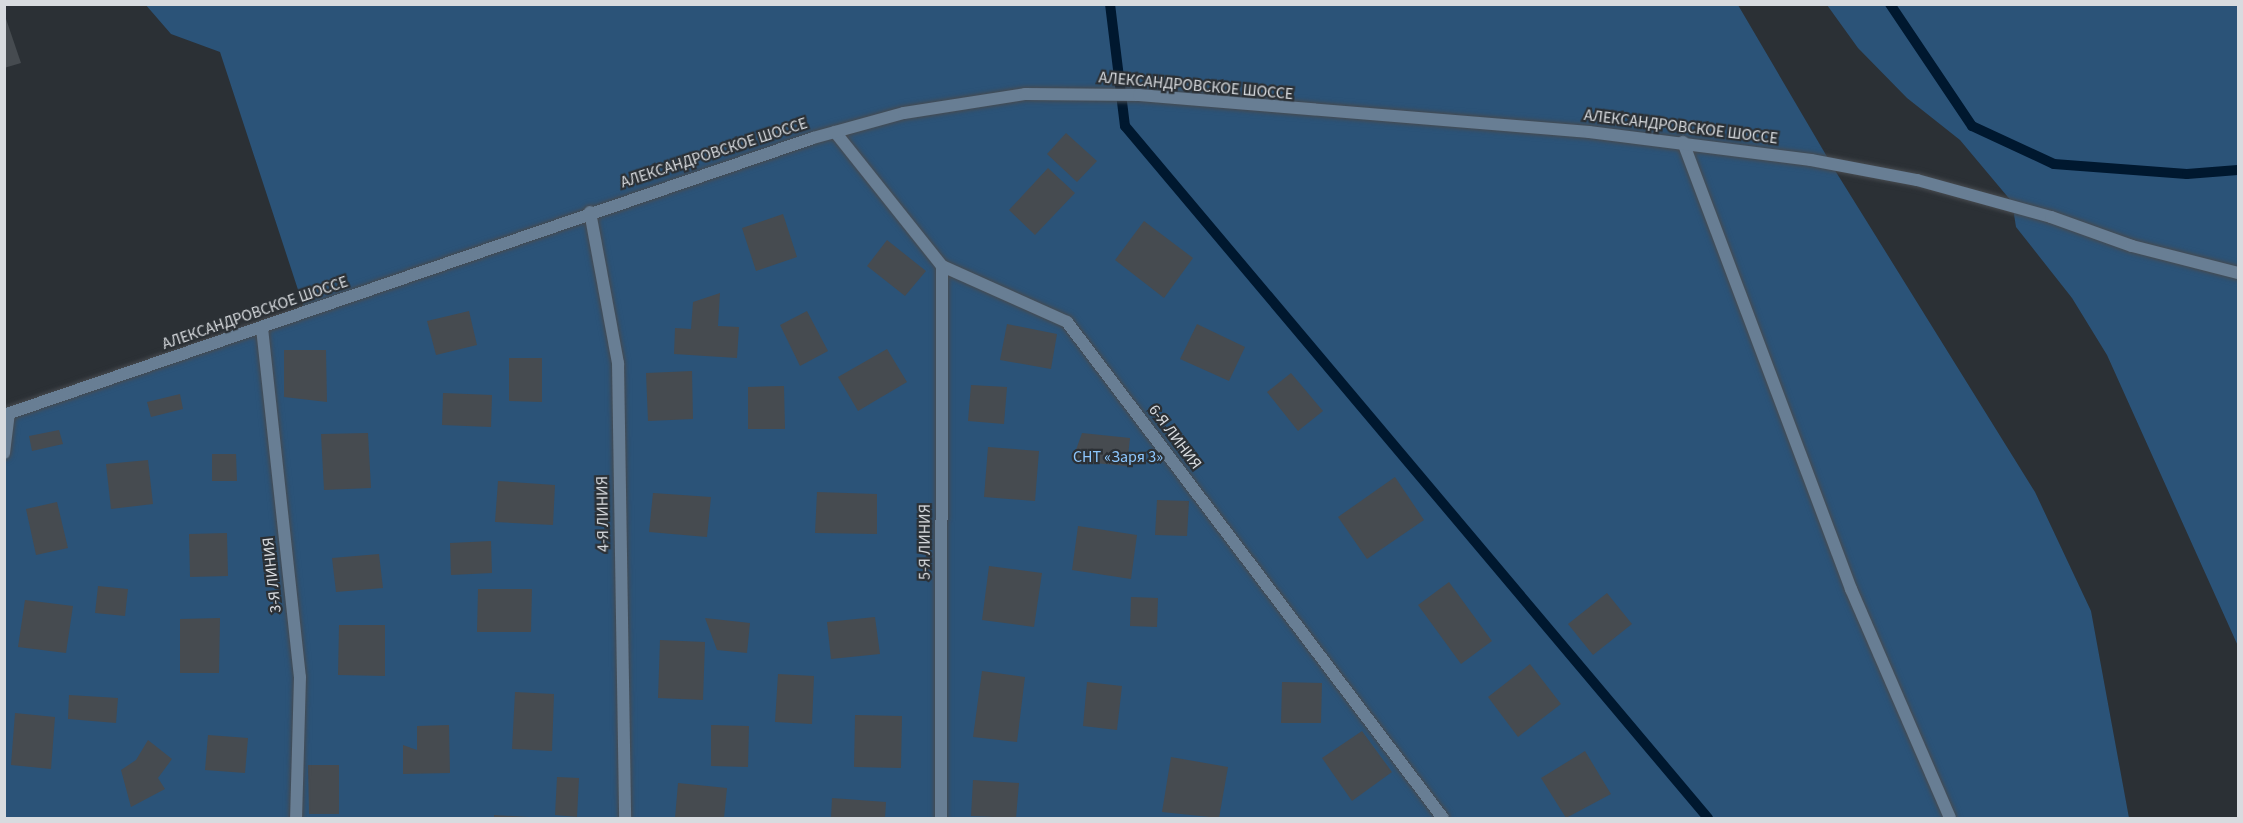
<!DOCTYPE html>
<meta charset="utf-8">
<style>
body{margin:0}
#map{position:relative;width:2243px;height:823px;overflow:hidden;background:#2b3035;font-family:"Source Sans 3",sans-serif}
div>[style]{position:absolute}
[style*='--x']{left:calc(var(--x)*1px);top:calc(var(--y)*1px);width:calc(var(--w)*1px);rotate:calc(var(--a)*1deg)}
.green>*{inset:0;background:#2b5378}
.stream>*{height:10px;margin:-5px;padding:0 5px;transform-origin:5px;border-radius:5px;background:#00182f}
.building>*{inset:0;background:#464b50}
.roads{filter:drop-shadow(0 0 2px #474b50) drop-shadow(0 0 2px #474b50)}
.minor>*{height:12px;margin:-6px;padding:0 6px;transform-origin:6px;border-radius:6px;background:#687e94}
.tertiary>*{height:12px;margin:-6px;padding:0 6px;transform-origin:6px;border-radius:6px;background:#687e94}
span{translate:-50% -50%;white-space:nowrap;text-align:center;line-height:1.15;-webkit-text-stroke:4.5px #2b3035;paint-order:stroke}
.street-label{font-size:16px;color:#d8dbdf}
.park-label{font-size:16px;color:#8dc7fe}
.frame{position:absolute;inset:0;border:6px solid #d8dbdf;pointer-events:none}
</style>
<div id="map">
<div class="green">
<i style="clip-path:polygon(145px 4px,1738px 5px,1836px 172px,2035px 492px,2091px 611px,2129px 818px,5px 818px,5px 413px,304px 308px,220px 52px,171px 34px)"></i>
<i style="clip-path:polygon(1827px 5px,2238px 5px,2238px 646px,2107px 355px,2072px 298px,2016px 227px,2012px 202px,1960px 140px,1907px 98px,1858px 48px)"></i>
</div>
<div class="stream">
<i style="--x:1110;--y:4;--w:123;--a:83"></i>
<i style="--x:1125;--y:126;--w:905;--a:49.89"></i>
<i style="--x:1890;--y:4;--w:147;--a:56.1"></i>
<i style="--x:1972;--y:126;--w:90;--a:24.9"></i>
<i style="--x:2054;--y:164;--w:133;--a:4.3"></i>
<i style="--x:2187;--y:174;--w:51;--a:-4.5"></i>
</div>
<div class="building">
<i style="clip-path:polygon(4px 13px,21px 63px,4px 68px)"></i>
<i style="clip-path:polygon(1066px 133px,1097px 161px,1077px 182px,1047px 154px)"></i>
<i style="clip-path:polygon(1048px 168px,1075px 193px,1035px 235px,1009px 210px)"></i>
<i style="clip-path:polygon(783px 214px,797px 257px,756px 271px,742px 228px)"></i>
<i style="clip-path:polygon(1144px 221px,1193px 258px,1164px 298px,1115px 260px)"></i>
<i style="clip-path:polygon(887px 240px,926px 271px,905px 296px,867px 266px)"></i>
<i style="clip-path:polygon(720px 293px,718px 326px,739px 327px,737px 358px,674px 354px,675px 328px,691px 329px,693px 302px)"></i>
<i style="clip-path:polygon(469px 311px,477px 345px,436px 355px,427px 321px)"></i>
<i style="clip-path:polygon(807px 311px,828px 351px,800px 366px,780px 325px)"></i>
<i style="clip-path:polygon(1007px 324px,1057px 334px,1051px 369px,1000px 360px)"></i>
<i style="clip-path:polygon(1197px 324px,1245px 347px,1229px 381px,1180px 359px)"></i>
<i style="clip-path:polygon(887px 349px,907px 382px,858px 411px,838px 377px)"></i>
<i style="clip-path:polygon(284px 350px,326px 350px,327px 402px,284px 397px)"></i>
<i style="clip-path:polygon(509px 358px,542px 358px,542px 402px,509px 401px)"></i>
<i style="clip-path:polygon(692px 371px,693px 419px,648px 421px,646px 373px)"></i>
<i style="clip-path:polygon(1291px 373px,1323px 411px,1298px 431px,1267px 392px)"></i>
<i style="clip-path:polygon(971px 385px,1007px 387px,1004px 424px,968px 421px)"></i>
<i style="clip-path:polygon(784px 386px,785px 429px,748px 429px,748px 387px)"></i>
<i style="clip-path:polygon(443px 393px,492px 395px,491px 427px,442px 425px)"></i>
<i style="clip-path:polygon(180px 394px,183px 409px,151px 417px,147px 402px)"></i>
<i style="clip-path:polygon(59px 430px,63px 444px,32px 451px,29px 436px)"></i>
<i style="clip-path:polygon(368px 433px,371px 488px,324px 490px,321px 434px)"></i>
<i style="clip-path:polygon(1082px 433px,1130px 438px,1127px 466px,1072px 461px)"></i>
<i style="clip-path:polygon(988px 447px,1039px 451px,1035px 501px,984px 497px)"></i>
<i style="clip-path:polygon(212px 454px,236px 454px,237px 481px,212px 481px)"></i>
<i style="clip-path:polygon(148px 460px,153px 504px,111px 509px,106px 464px)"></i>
<i style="clip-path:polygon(1395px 477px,1424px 520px,1367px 559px,1338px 517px)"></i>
<i style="clip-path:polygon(498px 481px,555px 485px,553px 525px,495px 522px)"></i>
<i style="clip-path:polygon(817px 492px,877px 494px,877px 534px,815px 533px)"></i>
<i style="clip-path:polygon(653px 493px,711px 497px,707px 537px,649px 532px)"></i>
<i style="clip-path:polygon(1157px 500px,1189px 501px,1187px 536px,1155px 535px)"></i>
<i style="clip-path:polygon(57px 502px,68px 548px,36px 555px,26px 509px)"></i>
<i style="clip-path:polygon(1078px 526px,1137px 535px,1131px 579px,1072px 570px)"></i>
<i style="clip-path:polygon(227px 533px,228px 576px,190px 577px,189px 534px)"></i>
<i style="clip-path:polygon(491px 541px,492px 573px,451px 575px,450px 543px)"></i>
<i style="clip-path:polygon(379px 554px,383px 588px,336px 592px,332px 558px)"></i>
<i style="clip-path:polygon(989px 566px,1042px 573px,1034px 627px,982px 620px)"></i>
<i style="clip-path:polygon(1449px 582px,1492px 641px,1461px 664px,1418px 605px)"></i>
<i style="clip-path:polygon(98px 586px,128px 589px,125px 616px,95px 613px)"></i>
<i style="clip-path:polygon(478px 589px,532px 589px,531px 632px,477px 632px)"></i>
<i style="clip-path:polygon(1607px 593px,1632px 624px,1593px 655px,1568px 624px)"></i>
<i style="clip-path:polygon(1131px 597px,1158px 598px,1157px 627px,1130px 626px)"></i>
<i style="clip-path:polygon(25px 600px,73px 606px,66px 653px,18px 647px)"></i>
<i style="clip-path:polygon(875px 617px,880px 654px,831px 659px,827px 622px)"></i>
<i style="clip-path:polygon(220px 618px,219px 673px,180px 673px,180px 619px)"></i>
<i style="clip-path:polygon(705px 618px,750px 623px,747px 653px,717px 650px)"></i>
<i style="clip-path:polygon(339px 625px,385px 625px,385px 676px,338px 675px)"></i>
<i style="clip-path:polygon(660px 640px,705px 642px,703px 700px,658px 698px)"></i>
<i style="clip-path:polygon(1530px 664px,1561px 704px,1518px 737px,1488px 697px)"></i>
<i style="clip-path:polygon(982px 671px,1025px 677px,1017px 742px,973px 737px)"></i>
<i style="clip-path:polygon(778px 674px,814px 676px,812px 724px,775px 722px)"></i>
<i style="clip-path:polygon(1087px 682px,1122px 686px,1117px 730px,1083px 726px)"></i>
<i style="clip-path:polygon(1282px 682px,1322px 683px,1321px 723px,1281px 723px)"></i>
<i style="clip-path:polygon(515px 692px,554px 694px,552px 751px,512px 749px)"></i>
<i style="clip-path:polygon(69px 695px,118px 698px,116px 723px,68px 719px)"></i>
<i style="clip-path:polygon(15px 713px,55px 717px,51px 769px,11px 765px)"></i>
<i style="clip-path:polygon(855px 715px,902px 716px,901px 768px,854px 767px)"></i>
<i style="clip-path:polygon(449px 725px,450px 773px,403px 774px,403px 745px,417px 750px,417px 726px)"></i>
<i style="clip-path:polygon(711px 725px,749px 726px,748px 767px,711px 766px)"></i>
<i style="clip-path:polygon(1362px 731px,1392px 772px,1352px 801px,1322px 758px)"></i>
<i style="clip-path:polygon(208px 735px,248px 738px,245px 773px,205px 770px)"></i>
<i style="clip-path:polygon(148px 740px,172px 759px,158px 778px,165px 789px,131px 807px,121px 770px,136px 760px)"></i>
<i style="clip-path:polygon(1585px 751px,1611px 794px,1566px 818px,1541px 778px)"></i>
<i style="clip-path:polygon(1171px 757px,1228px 767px,1219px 818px,1162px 812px)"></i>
<i style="clip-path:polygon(308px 765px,339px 765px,339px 814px,309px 814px)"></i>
<i style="clip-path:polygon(557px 777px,579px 778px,577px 817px,555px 815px)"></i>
<i style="clip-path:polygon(973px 780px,1019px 783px,1016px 818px,971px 816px)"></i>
<i style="clip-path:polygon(678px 783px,727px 788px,724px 818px,675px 818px)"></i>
<i style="clip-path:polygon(832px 798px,886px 802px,885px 818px,831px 818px)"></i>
<i style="clip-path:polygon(494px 815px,529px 817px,529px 818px,494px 818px)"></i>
</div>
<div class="roads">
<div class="minor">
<i style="--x:835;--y:132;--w:171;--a:51.4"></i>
<i style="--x:942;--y:266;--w:137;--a:24.1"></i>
<i style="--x:1067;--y:322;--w:622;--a:52.84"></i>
<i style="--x:1683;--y:142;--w:478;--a:69.4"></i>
<i style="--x:1851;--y:589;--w:249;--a:66.6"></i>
<i style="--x:590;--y:212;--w:154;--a:79.5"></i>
<i style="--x:618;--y:363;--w:455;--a:89.1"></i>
<i style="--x:262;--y:328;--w:351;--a:83.8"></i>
<i style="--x:300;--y:677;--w:141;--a:91.6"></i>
<i style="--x:4;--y:453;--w:38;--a:-83"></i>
<i style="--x:941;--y:818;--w:552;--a:-89.9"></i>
</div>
<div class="tertiary">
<i style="--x:4;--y:415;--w:855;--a:-18.9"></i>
<i style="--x:813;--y:138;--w:94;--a:-15.4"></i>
<i style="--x:904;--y:113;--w:122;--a:-8.9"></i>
<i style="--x:1025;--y:94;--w:114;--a:0.5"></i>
<i style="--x:1139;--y:95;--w:452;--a:4.7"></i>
<i style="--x:1589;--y:132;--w:224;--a:7.2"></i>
<i style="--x:1811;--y:160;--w:108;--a:10.7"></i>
<i style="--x:1917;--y:180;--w:139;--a:15.4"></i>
<i style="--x:2051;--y:217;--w:86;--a:19.7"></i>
<i style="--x:2132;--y:246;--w:109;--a:14.3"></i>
</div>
</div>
<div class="street-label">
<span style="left:1196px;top:86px;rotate:5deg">АЛЕКСАНДРОВСКОЕ ШОССЕ</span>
<span style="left:1681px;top:127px;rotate:7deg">АЛЕКСАНДРОВСКОЕ ШОССЕ</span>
<span style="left:714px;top:153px;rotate:-18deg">АЛЕКСАНДРОВСКОЕ ШОССЕ</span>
<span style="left:255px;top:313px;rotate:-19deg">АЛЕКСАНДРОВСКОЕ ШОССЕ</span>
<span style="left:1175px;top:437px;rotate:53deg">6-Я ЛИНИЯ</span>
<span style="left:603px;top:514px;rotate:-91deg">4-Я ЛИНИЯ</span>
<span style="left:925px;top:542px;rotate:-90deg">5-Я ЛИНИЯ</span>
<span style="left:272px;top:575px;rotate:-96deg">3-Я ЛИНИЯ</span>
</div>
<div class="park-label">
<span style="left:1118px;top:457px">СНТ «Заря 3»</span>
</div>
<div class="frame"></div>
</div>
